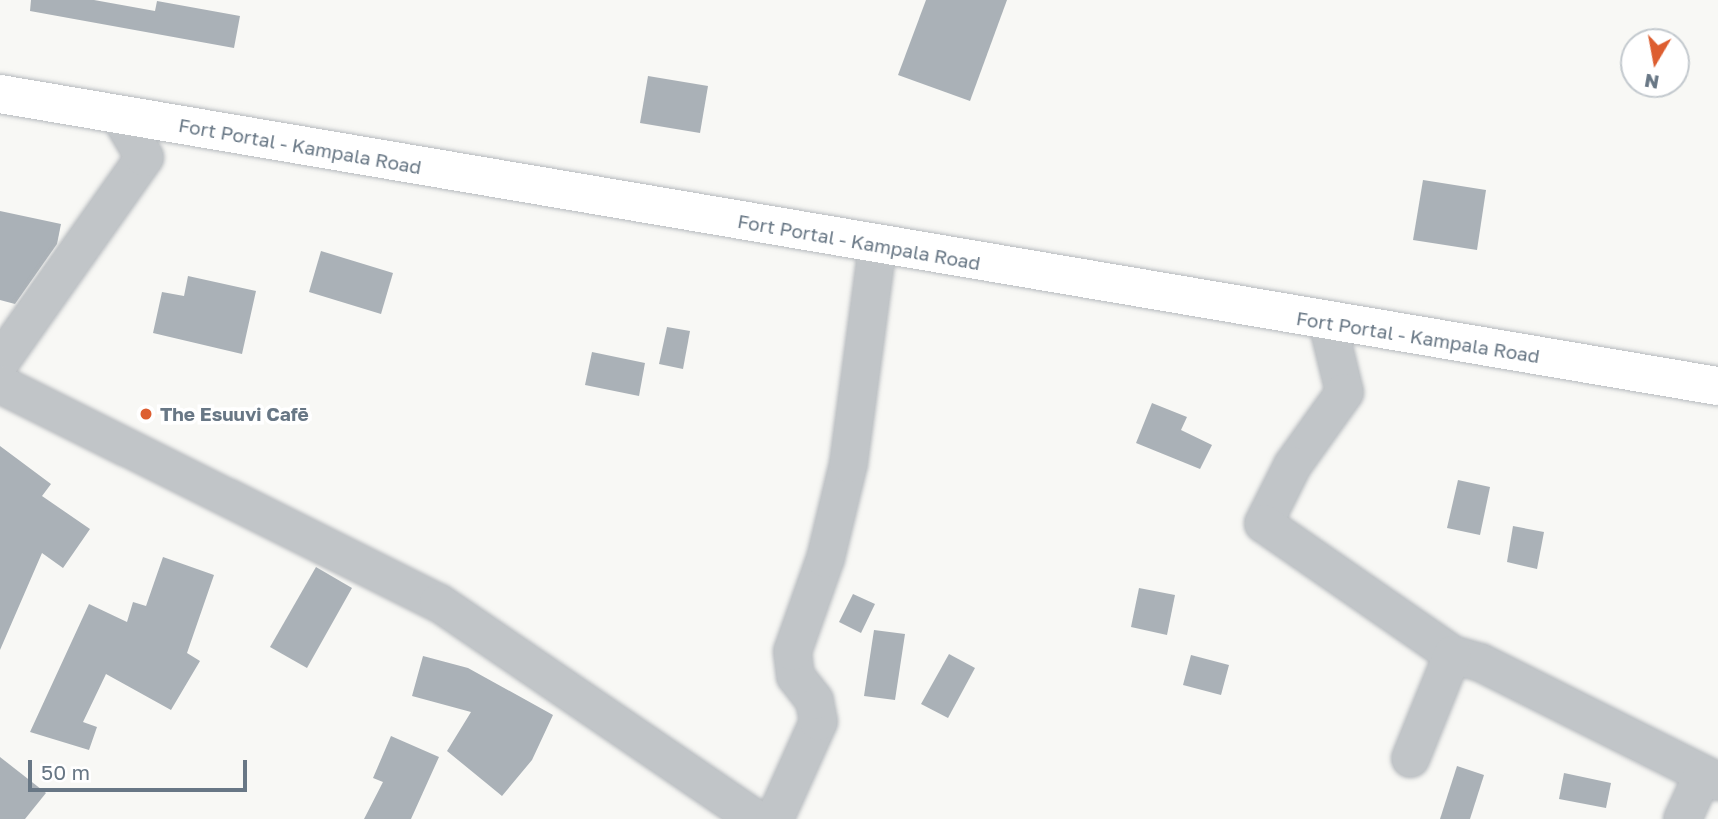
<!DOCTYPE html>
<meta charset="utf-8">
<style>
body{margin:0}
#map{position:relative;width:1718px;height:819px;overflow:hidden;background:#f8f8f5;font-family:"Golos Text",sans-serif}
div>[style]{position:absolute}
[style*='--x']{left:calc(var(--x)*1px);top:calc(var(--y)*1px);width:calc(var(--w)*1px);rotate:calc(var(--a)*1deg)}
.building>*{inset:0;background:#aab1b7}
.roads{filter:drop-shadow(0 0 2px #b6babe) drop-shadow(0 0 2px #b6babe)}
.minor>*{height:37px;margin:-18.5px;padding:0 18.5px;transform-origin:18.5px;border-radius:18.5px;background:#c1c5c8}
.major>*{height:38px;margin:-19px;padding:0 19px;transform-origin:19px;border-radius:19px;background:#fff}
.dots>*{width:19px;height:19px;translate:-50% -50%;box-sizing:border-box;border:4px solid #fff;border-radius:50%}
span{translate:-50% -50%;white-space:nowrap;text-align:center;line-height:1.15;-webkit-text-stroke:7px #fff;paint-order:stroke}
.street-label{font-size:19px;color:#687785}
.poi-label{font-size:19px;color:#687785;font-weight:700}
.left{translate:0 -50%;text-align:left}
.north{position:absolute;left:1620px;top:28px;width:70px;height:70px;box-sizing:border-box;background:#fff;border:2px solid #c3c9ce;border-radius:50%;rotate:190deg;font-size:19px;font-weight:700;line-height:28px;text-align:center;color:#687785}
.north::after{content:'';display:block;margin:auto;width:24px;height:32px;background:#dd5e30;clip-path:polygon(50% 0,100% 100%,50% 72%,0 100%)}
.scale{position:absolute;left:28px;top:760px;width:219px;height:32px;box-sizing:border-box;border:4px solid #687785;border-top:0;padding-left:9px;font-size:21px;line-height:24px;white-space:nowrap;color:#687785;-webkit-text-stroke:5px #fff;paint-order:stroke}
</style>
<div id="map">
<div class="building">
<i style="clip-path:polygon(31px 0,94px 0,155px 11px,157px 1px,240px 16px,234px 48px,30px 11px)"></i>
<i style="clip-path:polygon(926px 0,1007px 0,970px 101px,898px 75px)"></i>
<i style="clip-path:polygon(648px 76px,708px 86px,700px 133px,640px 123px)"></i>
<i style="clip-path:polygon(1423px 180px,1486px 190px,1477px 250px,1413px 240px)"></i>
<i style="clip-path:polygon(0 211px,61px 224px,57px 244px,15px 304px,0 300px)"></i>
<i style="clip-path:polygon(321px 251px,393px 273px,381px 314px,309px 292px)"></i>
<i style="clip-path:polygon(188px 276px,256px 291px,242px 354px,153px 333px,162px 292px,184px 296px)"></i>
<i style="clip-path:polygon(667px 327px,690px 331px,683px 369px,659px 364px)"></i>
<i style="clip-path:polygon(592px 352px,645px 363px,639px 396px,585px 385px)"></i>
<i style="clip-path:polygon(1152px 403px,1187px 417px,1181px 430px,1212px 445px,1200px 469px,1136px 443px)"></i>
<i style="clip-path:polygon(0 446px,51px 484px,42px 496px,90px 529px,63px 568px,42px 553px,0 650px)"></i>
<i style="clip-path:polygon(1458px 480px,1490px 487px,1480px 535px,1447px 528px)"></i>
<i style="clip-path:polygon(1513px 526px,1544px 532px,1537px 569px,1507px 562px)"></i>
<i style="clip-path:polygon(163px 557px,214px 575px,187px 653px,200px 661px,171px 710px,106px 674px,83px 722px,97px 727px,89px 750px,30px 732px,89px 604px,127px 622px,133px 602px,146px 606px)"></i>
<i style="clip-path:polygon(316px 567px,352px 588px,307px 668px,270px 647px)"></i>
<i style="clip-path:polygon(1139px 588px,1175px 595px,1167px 635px,1131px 627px)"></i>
<i style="clip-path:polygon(853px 594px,875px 604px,861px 633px,839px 622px)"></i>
<i style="clip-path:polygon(874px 630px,905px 634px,895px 700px,864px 696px)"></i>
<i style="clip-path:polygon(949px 654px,975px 668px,948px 718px,921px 704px)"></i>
<i style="clip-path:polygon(1191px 655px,1229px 665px,1221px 695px,1183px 685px)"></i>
<i style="clip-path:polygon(423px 656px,468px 668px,553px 715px,532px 760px,502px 796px,447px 751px,471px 712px,412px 696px)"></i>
<i style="clip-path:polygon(391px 736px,439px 757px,411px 819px,364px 819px,383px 782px,373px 778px)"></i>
<i style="clip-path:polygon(0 757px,46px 793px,25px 819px,0 819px)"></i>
<i style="clip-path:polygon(1457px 766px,1484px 775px,1470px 819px,1440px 819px)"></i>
<i style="clip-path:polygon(1564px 773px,1611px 783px,1606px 808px,1559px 799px)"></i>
</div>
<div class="roads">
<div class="minor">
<i style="--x:1327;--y:322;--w:72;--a:76.3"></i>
<i style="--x:1344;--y:392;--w:90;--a:125.5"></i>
<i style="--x:1292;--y:465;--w:65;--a:116.6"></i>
<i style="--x:1263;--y:523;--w:230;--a:34.7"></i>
<i style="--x:1452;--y:654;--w:29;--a:16"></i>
<i style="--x:1480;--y:662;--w:266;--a:26.6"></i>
<i style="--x:0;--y:361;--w:250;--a:-54.8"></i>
<i style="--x:144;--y:157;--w:49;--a:-120.8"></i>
<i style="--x:0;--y:384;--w:489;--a:26.5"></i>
<i style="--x:438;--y:602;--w:385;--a:34.3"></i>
<i style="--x:1410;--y:758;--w:112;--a:-68"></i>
<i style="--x:774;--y:819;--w:107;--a:-65.8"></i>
<i style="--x:818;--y:721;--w:21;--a:-101"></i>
<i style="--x:814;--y:700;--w:31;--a:-128"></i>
<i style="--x:795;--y:676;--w:25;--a:-97"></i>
<i style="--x:792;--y:651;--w:99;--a:-70.5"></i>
<i style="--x:825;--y:558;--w:98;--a:-76.4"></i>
<i style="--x:848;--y:463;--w:219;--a:-82.4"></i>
<i style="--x:1682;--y:819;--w:48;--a:-65.6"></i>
</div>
<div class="major">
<i style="--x:0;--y:94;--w:1743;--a:9.65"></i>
</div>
</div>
<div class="dots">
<i style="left:146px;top:414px;background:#dd5e30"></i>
</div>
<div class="street-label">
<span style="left:300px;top:146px;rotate:10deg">Fort Portal - Kampala Road</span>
<span style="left:859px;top:242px;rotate:10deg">Fort Portal - Kampala Road</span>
<span style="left:1418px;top:337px;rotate:9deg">Fort Portal - Kampala Road</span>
</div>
<div class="poi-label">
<span class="left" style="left:160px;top:414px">The Esuuvi Cafē</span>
</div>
<div class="north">N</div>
<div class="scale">50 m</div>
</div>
